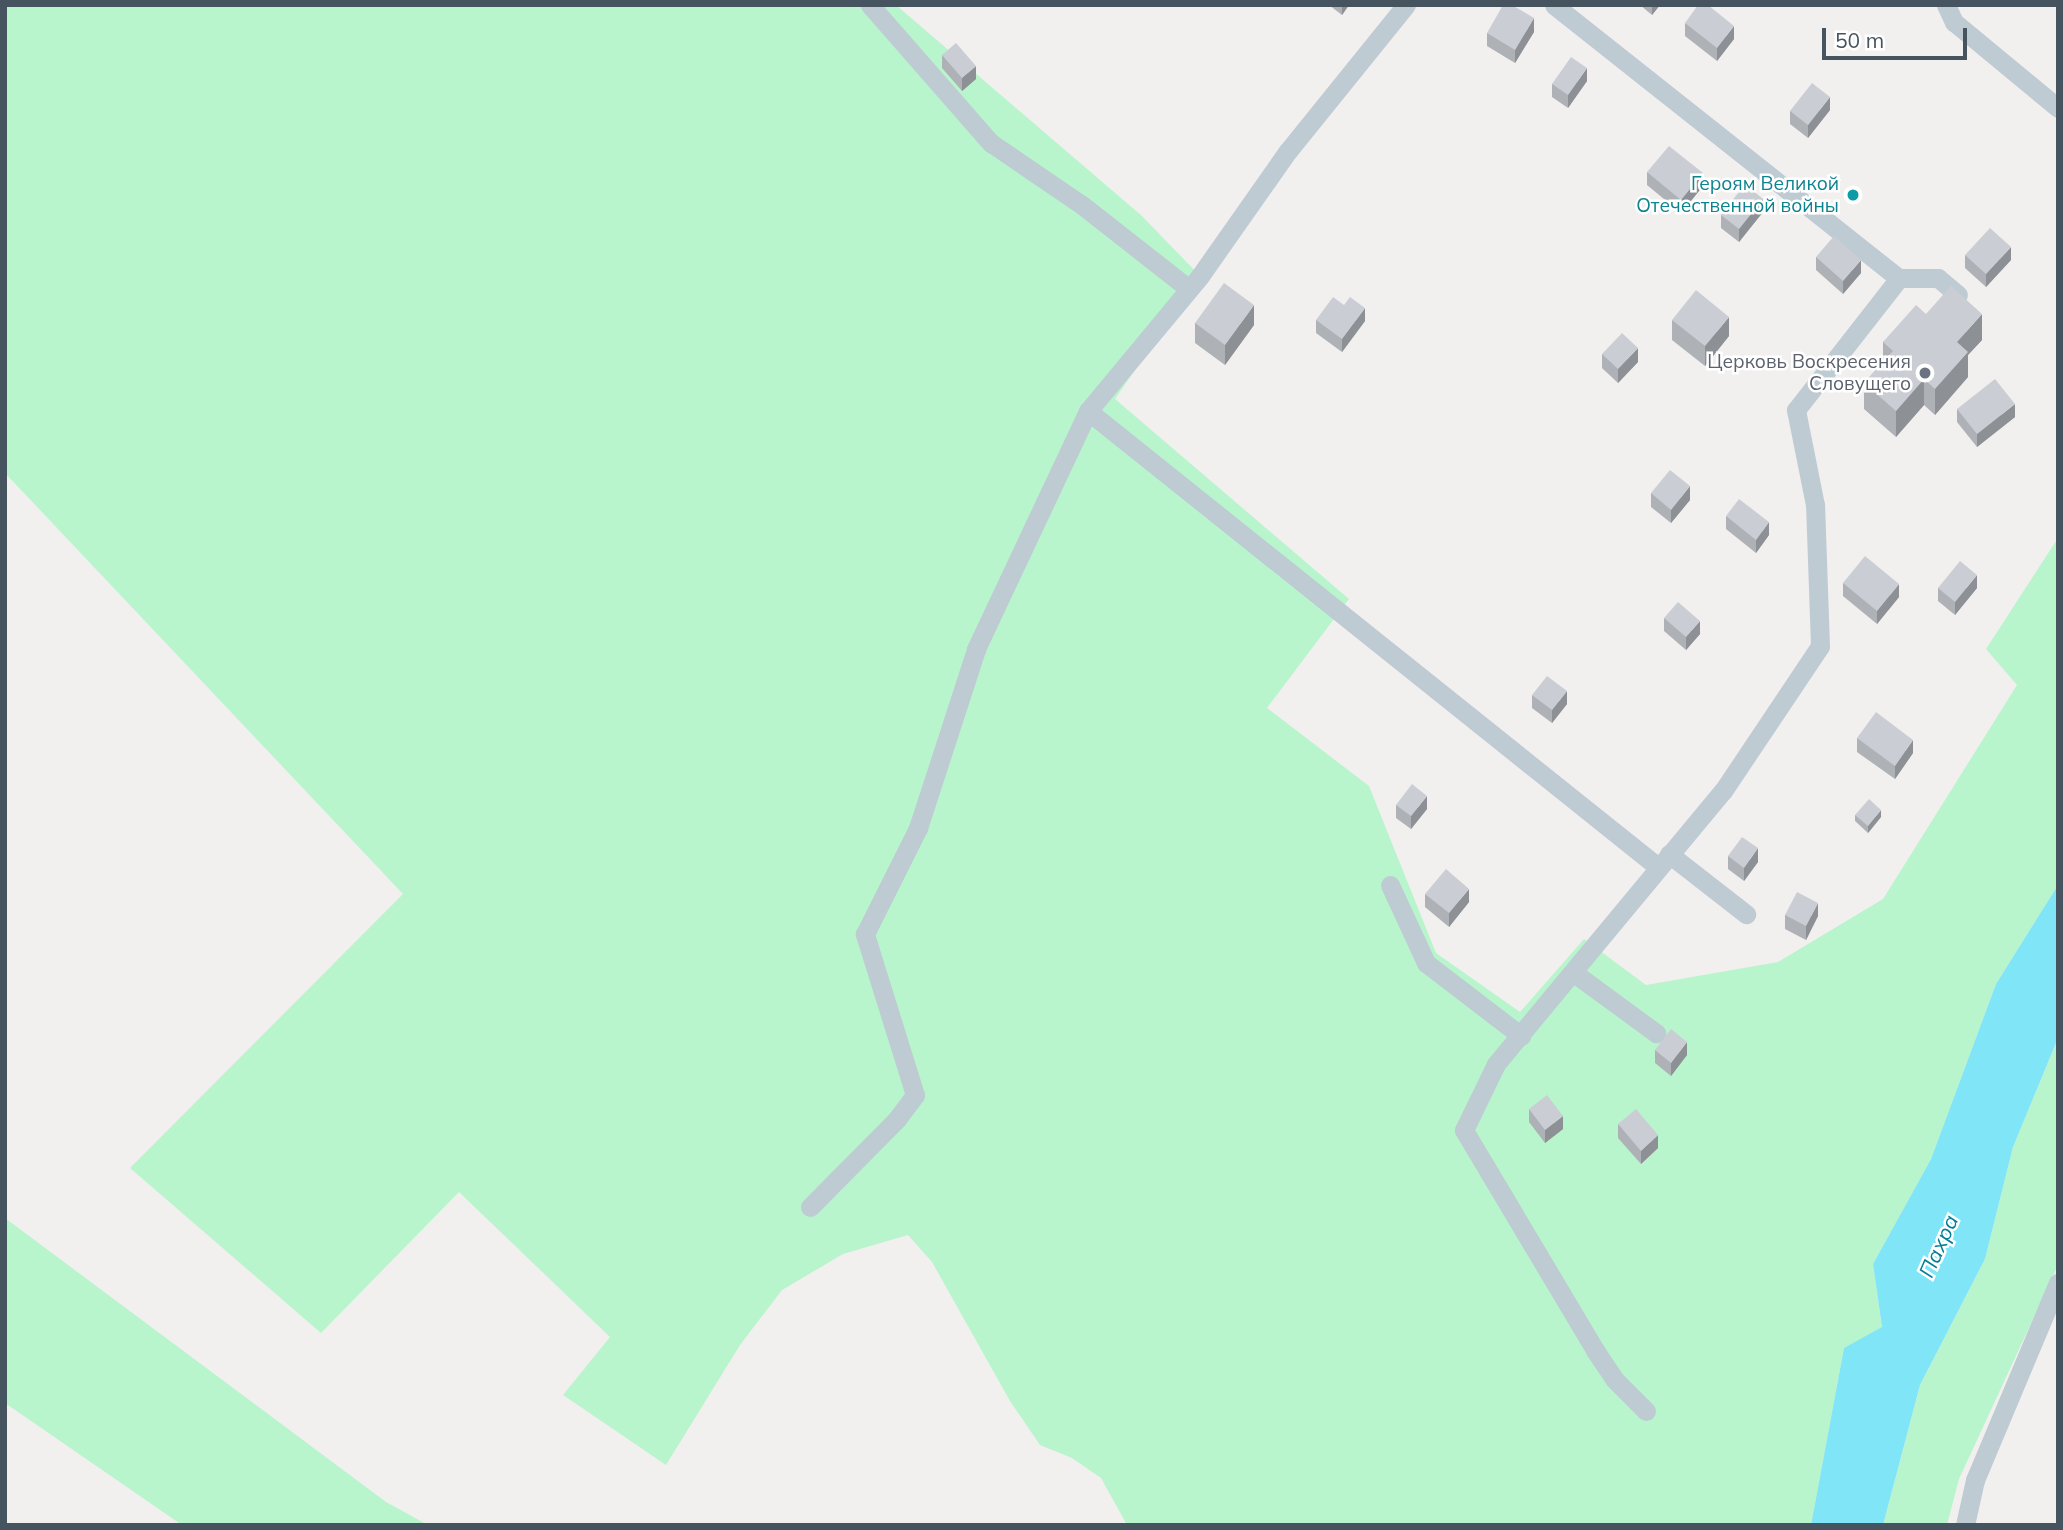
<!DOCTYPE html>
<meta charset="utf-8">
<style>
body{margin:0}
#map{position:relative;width:2063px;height:1530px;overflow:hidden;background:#f2efef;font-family:Mulish,sans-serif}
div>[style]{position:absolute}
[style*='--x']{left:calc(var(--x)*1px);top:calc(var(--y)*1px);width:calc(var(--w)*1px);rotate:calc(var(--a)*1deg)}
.green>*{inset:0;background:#b8f5cc}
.water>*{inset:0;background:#80e5f7}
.minor>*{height:19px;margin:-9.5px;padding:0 9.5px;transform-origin:9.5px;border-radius:9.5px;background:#becbd3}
.wall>*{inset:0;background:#aeb1b6}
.shaded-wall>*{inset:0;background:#8d9094}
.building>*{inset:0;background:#caced4}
.dots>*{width:19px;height:19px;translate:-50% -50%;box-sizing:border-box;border:4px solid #fff;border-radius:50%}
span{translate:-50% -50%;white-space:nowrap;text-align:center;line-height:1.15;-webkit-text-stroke:5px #fff;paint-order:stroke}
.culture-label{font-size:19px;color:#0d838f}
.right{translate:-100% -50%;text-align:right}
.worship-label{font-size:19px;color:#5b616d}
.water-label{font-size:21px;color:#037f95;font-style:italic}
.frame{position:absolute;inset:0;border:7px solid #45545f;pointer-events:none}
.scale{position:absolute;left:1822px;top:28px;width:145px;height:32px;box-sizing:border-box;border:4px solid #45545f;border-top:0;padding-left:9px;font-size:21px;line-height:24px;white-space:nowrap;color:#45545f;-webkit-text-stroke:5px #fff;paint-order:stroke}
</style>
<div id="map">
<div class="green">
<i style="clip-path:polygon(5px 5px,896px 5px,1142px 216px,1200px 276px,1115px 399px,1349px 599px,1267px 708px,1369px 786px,1436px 953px,1520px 1012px,1584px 939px,1646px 985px,1778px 962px,1883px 899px,2017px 685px,1986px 649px,2058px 538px,2058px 885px,1996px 984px,1931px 1159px,1873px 1264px,1882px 1328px,1844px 1348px,1811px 1525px,1127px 1525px,1101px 1478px,1072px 1458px,1040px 1445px,1010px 1401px,932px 1262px,908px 1235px,843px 1254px,782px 1290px,740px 1345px,666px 1465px,563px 1395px,610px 1337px,459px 1192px,321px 1333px,130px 1168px,403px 894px,5px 473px)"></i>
<i style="clip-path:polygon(2058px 1038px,2058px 1265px,1959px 1479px,1947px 1525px,1883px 1525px,1920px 1385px,1985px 1259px,2013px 1147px)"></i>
<i style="clip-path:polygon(5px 1218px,386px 1502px,428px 1525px,182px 1525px,5px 1403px)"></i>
</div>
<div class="water">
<i style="clip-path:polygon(2058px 885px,2058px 1038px,2013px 1147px,1985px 1259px,1920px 1385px,1883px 1525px,1811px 1525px,1844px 1348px,1882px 1327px,1873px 1264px,1931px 1159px,1996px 984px)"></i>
</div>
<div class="minor">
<i style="--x:870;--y:5;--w:184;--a:48.8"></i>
<i style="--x:991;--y:143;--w:110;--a:34.3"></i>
<i style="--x:1082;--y:205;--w:136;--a:38.1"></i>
<i style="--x:1554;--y:5;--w:440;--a:38.4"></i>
<i style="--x:1899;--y:278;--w:39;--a:0"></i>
<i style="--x:1938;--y:278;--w:26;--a:40"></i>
<i style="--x:1946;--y:5;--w:19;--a:65"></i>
<i style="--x:1954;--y:22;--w:135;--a:39.6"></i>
<i style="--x:1088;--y:411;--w:730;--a:38.66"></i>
<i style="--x:1669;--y:854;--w:98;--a:37.9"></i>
<i style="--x:1390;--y:885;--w:86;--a:65.2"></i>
<i style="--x:1426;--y:963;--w:120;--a:37.5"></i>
<i style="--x:1574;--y:973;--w:102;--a:36.2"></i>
<i style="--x:810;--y:1207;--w:124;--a:-45.3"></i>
<i style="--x:897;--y:1119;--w:30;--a:-53"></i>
<i style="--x:915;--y:1095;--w:169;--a:-107.3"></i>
<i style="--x:865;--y:934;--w:119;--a:-63.4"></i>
<i style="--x:918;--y:828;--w:188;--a:-72"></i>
<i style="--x:976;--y:649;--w:263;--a:-64.8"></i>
<i style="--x:1088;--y:411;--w:175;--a:-50.3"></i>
<i style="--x:1200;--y:276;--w:153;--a:-54.9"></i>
<i style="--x:1288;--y:151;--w:188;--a:-51.1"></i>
<i style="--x:1646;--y:1411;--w:44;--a:-135"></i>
<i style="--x:1615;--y:1380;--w:36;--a:-124"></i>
<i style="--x:1595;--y:1350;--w:256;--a:-120.8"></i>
<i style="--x:1464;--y:1130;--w:73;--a:-64.1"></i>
<i style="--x:1496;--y:1064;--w:355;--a:-50.3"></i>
<i style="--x:1723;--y:791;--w:174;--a:-56.2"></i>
<i style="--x:1820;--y:646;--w:141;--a:-92"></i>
<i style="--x:1815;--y:505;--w:97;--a:-101.3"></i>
<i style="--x:1796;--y:410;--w:167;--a:-52"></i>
<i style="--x:1965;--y:1525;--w:46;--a:-77.5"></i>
<i style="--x:1975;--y:1480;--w:214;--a:-67.2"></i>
</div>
<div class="wall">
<i style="clip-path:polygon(1329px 5px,1349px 5px,1342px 15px)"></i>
<i style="clip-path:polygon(1640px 5px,1660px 5px,1652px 15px)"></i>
<i style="clip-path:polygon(1685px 23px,1734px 39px,1717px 61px,1685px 36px)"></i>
<i style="clip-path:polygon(1534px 32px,1515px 63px,1487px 46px,1487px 33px)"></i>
<i style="clip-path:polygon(942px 55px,976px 79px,962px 91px,942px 68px)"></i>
<i style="clip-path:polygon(1587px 81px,1568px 108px,1552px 97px,1552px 84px)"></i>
<i style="clip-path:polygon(1830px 110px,1808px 138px,1790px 124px,1790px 111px)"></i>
<i style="clip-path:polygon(1647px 172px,1703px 186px,1681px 213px,1647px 185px)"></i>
<i style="clip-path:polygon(1763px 212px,1739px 242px,1721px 228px,1721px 215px)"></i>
<i style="clip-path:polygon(1965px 255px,2011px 260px,1986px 287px,1965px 268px)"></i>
<i style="clip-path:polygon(1816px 257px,1861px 273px,1843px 294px,1816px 270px)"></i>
<i style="clip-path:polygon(1926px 314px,1982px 340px,1968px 355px,1968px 377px,1935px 415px,1924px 405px,1896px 437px,1864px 409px,1864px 383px,1883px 362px,1883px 342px)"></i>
<i style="clip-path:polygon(1316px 320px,1365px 321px,1342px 352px,1316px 333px)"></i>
<i style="clip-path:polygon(1672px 320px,1729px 336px,1705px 366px,1672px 340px)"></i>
<i style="clip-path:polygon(1195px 323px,1254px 325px,1225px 365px,1195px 343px)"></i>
<i style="clip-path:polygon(1602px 354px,1638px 362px,1618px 383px,1602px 368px)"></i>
<i style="clip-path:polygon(1957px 409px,2015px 417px,1977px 447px,1957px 422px)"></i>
<i style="clip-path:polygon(1651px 493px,1690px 500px,1671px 523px,1651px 507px)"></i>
<i style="clip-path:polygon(1726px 516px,1769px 535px,1756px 553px,1726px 529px)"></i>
<i style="clip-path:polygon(1843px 583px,1899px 597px,1877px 624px,1843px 596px)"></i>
<i style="clip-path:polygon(1938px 588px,1977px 588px,1955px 615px,1938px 601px)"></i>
<i style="clip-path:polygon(1664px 618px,1700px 634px,1686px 650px,1664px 631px)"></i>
<i style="clip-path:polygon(1532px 695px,1567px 704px,1552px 723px,1532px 708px)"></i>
<i style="clip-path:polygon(1857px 738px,1913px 753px,1895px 779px,1857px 752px)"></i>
<i style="clip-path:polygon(1396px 805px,1427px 809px,1411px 829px,1396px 818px)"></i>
<i style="clip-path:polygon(1855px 815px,1881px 817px,1868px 833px,1855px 821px)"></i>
<i style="clip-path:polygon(1728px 856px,1758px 862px,1744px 881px,1728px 869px)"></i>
<i style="clip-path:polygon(1425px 894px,1469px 902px,1449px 927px,1425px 907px)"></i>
<i style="clip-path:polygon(1785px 915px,1818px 916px,1806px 940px,1785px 929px)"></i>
<i style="clip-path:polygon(1655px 1050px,1687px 1055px,1671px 1076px,1655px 1063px)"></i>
<i style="clip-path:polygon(1529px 1109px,1563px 1129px,1545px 1143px,1529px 1122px)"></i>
<i style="clip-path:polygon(1618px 1124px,1658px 1148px,1641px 1164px,1618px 1138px)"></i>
</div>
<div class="shaded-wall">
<i style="clip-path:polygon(1342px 5px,1349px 5px,1342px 15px)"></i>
<i style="clip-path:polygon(1652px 5px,1660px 5px,1652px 15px)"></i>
<i style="clip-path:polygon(1534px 18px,1534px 32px,1515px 63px,1515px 50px)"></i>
<i style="clip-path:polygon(1734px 26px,1734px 39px,1717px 61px,1717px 48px)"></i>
<i style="clip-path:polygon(976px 66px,976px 79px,962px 91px,962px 78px)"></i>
<i style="clip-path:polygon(1587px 68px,1587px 81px,1568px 108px,1568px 95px)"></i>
<i style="clip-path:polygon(1830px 97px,1830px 110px,1808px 138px,1808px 125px)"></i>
<i style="clip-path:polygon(1703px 173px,1703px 186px,1681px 213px,1681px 200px)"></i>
<i style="clip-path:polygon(1763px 199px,1763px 212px,1739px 242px,1739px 229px)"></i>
<i style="clip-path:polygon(2011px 247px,2011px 260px,1986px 287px,1986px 274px)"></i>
<i style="clip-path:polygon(1861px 260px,1861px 273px,1843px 294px,1843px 281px)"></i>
<i style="clip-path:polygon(1254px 305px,1254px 325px,1225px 365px,1225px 345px)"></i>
<i style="clip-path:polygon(1365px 308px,1365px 321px,1342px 352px,1342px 339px)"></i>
<i style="clip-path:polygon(1982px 314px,1982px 340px,1968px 355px,1968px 377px,1935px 415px,1935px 389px,1957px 342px)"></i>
<i style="clip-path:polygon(1729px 317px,1729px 336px,1705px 366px,1705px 346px)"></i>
<i style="clip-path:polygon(1638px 348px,1638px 362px,1618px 383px,1618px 369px)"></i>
<i style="clip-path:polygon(1924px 379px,1924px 405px,1896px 437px,1896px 411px)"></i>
<i style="clip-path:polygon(2015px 404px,2015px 417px,1977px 447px,1977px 434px)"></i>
<i style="clip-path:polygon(1690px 486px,1690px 500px,1671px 523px,1671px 510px)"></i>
<i style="clip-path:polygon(1769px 522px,1769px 535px,1756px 553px,1756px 540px)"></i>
<i style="clip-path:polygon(1977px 575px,1977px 588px,1955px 615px,1955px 602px)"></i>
<i style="clip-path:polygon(1899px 584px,1899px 597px,1877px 624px,1877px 611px)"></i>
<i style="clip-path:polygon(1700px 621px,1700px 634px,1686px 650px,1686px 637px)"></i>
<i style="clip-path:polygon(1567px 691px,1567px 704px,1552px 723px,1552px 710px)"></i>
<i style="clip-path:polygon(1913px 740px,1913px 753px,1895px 779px,1895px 766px)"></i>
<i style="clip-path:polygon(1427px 796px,1427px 809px,1411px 829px,1411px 816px)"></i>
<i style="clip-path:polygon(1881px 810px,1881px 817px,1868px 833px,1868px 826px)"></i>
<i style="clip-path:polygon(1758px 848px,1758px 862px,1744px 881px,1744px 868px)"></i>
<i style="clip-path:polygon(1469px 889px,1469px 902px,1449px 927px,1449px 913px)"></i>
<i style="clip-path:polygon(1818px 903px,1818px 916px,1806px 940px,1806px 926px)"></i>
<i style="clip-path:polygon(1687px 1042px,1687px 1055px,1671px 1076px,1671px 1063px)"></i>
<i style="clip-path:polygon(1563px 1116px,1563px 1129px,1545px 1143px,1545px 1130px)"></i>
<i style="clip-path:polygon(1658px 1135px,1658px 1148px,1641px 1164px,1641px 1151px)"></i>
</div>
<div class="building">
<i style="clip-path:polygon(1503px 5px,1512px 5px,1534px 18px,1515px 50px,1487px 33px)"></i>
<i style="clip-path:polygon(1698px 5px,1708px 5px,1734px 26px,1717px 48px,1685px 23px)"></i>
<i style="clip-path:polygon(956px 43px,976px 66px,962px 78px,942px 55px)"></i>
<i style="clip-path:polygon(1571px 57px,1587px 68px,1568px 95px,1552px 84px)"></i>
<i style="clip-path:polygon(1812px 83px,1830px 97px,1808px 125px,1790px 111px)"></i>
<i style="clip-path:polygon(1669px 146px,1703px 173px,1681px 200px,1647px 172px)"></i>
<i style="clip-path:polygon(1745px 184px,1763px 199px,1739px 229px,1721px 215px)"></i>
<i style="clip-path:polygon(1990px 228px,2011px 247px,1986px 274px,1965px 255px)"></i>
<i style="clip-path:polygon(1834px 236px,1861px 260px,1843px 281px,1816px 257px)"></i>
<i style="clip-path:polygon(1224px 283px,1254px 305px,1225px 345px,1195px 323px)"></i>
<i style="clip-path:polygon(1951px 286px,1982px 314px,1957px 342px,1968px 352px,1935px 389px,1924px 379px,1896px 411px,1864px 383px,1893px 351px,1883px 342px,1916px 305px,1926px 314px)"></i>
<i style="clip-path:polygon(1696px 290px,1729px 317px,1705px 346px,1672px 320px)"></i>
<i style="clip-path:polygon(1333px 297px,1344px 305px,1350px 297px,1365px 308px,1342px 339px,1316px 320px)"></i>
<i style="clip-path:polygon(1622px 333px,1638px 348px,1618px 369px,1602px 354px)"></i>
<i style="clip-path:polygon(1995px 379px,2015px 404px,1977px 434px,1957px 409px)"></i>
<i style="clip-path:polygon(1670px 470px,1690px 486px,1671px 510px,1651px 493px)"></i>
<i style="clip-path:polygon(1739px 499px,1769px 522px,1756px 540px,1726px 516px)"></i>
<i style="clip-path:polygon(1865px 556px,1899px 584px,1877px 611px,1843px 583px)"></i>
<i style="clip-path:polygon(1960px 561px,1977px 575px,1955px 602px,1938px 588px)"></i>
<i style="clip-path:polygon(1678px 602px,1700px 621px,1686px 637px,1664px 618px)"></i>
<i style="clip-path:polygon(1547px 676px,1567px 691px,1552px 710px,1532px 695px)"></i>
<i style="clip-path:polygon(1876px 712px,1913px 740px,1895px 766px,1857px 738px)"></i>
<i style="clip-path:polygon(1412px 784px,1427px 796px,1411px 816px,1396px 805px)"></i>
<i style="clip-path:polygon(1869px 799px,1881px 810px,1868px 826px,1855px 815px)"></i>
<i style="clip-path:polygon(1742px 837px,1758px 848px,1744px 868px,1728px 856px)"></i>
<i style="clip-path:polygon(1446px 869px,1469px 889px,1449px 913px,1425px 894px)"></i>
<i style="clip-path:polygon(1797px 892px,1818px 903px,1806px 926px,1785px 915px)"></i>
<i style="clip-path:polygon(1671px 1029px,1687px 1042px,1671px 1063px,1655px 1050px)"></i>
<i style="clip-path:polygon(1547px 1095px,1563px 1116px,1545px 1130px,1529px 1109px)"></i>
<i style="clip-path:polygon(1636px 1109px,1658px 1135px,1641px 1151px,1618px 1124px)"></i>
</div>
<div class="dots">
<i style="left:1853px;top:195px;background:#0f9aa8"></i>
<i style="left:1925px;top:373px;background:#6b7280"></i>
</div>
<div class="culture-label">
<span class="right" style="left:1839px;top:195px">Героям Великой<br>Отечественной войны</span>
</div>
<div class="worship-label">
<span class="right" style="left:1911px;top:373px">Церковь Воскресения<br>Словущего</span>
</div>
<div class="water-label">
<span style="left:1938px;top:1246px;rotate:-66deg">Пахра</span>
</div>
<div class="frame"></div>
<div class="scale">50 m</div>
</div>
